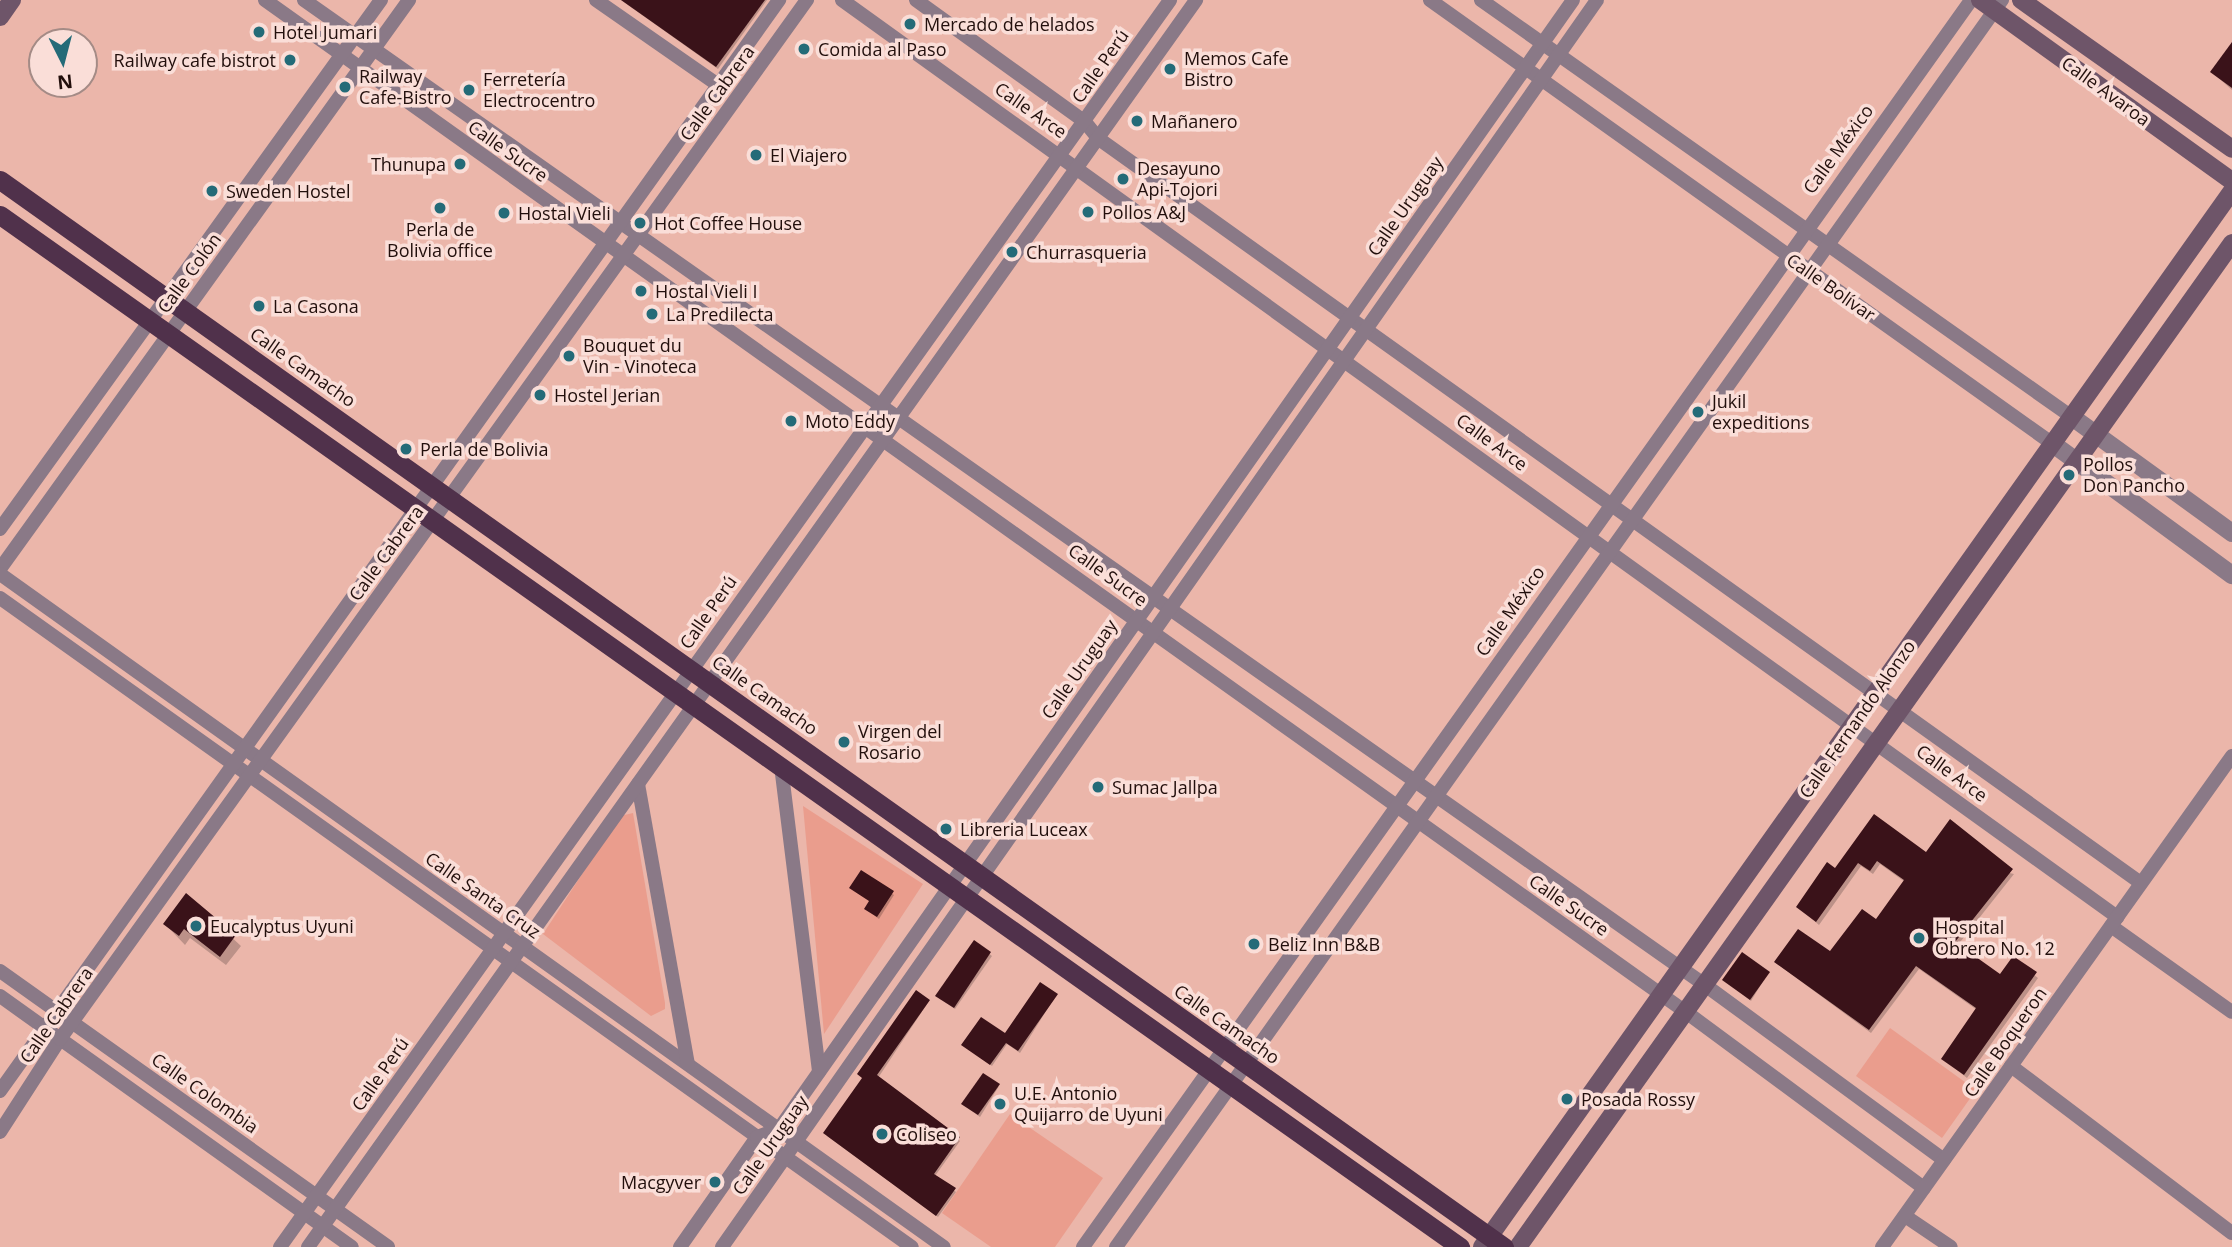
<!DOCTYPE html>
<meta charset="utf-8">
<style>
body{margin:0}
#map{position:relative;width:2232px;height:1247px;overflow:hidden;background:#ebb6aa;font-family:"Open Sans",sans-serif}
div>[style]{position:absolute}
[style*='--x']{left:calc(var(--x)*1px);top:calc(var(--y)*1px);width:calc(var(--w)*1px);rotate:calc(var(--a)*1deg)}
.green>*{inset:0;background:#ea9d8d}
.shadow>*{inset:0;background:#0003}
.building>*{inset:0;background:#3a1219}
.minor>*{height:14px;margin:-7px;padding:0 7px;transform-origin:7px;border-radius:7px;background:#8a7987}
.tertiary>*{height:18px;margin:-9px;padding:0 9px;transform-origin:9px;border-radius:9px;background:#8a7987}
.secondary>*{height:18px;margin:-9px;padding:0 9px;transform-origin:9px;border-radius:9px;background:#6e5569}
.trunk>*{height:19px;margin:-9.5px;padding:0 9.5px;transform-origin:9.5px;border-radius:9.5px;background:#50314b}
.dots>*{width:19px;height:19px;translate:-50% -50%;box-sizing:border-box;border:4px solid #faded8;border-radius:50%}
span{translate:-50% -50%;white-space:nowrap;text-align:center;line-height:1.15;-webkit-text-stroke:7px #faded8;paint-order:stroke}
.poi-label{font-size:18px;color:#220f0c}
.left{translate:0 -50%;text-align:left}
.right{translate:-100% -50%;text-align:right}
.street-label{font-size:18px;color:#220f0c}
.north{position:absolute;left:28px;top:28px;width:70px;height:70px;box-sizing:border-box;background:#faded8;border:2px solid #a48b86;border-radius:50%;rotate:174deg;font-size:19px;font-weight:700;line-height:28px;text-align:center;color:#220f0c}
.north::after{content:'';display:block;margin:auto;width:24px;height:32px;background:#246b78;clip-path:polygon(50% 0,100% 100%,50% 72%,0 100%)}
</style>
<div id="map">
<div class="green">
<i style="clip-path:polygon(803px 806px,923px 884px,824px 1034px)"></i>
<i style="clip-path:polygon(633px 813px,665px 1003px,665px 1009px,651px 1016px,543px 934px,620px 816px)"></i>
<i style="clip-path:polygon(1890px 1028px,1976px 1090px,1942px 1138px,1856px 1076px)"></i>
<i style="clip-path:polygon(1010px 1114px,1103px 1178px,1055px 1247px,991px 1247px,942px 1213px)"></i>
</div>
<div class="shadow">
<i style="clip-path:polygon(621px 0,767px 0,718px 69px)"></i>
<i style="clip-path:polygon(2232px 61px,2232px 90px,2212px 72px)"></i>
<i style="clip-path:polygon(1874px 817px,1927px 854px,2014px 874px,1957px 946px,2000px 977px,2013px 958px,2038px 978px,1967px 1078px,1943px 1059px,1977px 1010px,1919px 969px,1871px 1033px,1776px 963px,1831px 954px,1876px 922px,1905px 882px,1880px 864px,1873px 874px,1861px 866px,1819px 925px,1798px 907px,1836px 870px)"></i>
<i style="clip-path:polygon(861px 872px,894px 895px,879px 919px,868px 911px,871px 902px)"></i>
<i style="clip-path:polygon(186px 895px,241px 946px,226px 965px,190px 938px,185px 945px,165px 924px)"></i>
<i style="clip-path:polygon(974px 942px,992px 956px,955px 1009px,939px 998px)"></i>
<i style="clip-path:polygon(1768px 973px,1751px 1001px,1724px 980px)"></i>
<i style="clip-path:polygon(1056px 995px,1020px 1053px,1007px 1044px,992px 1066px,963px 1045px,1006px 1036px)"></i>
<i style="clip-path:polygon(929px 1001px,878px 1078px,960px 1141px,935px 1176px,956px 1192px,938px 1217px,827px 1136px)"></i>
<i style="clip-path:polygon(999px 1086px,980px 1117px,965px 1106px)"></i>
</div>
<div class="building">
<i style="clip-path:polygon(621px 0,765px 0,716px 67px)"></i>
<i style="clip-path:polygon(2232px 42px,2232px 88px,2210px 72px)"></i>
<i style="clip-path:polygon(1874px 814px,1926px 852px,1950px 819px,2013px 869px,1955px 942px,2000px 974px,2013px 956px,2037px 972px,1964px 1075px,1941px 1059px,1976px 1008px,1916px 966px,1869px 1030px,1774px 962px,1798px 929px,1830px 951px,1862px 909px,1876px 919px,1904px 880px,1877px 861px,1870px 871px,1858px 863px,1816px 922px,1796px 907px,1827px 862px,1835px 868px)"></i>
<i style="clip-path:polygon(861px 870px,894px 891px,877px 917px,864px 909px,869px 901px,849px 888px)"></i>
<i style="clip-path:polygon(186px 893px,236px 935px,220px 957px,184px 929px,179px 936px,163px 924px)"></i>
<i style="clip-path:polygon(974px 940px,991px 952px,954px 1008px,935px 996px)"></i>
<i style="clip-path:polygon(1742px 952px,1770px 972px,1750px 1000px,1722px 980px)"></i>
<i style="clip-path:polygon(1040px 982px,1058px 994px,1018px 1051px,1006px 1043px,990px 1065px,961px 1045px,981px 1017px,1005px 1033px)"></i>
<i style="clip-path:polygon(916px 990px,930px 1000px,877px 1075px,960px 1137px,934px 1174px,956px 1188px,936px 1216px,823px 1133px,862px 1078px,857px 1074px)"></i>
<i style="clip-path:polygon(983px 1073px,1000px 1084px,978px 1115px,961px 1104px)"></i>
</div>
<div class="minor">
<i style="--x:265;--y:0;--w:1745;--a:35.46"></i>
<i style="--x:1686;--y:1012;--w:296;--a:36.5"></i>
<i style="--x:304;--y:0;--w:1713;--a:35.11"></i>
<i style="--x:1705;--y:985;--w:296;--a:36.2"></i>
<i style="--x:596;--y:0;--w:147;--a:34.8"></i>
<i style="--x:842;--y:0;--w:1571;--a:35.72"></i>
<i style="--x:916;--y:0;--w:208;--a:35.8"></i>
<i style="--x:1085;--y:122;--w:22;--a:51"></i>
<i style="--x:1099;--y:139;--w:1280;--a:35.53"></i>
<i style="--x:1430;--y:0;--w:765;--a:35.48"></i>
<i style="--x:1481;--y:0;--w:723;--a:35.21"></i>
<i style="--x:0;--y:529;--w:652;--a:-54.24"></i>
<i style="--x:0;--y:569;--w:701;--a:-54.29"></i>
<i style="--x:0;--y:574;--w:1159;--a:35.49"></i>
<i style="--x:0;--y:598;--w:1119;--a:35.44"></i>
<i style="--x:781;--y:766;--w:308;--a:82.9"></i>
<i style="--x:638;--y:784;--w:284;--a:79.9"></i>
<i style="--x:2111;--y:926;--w:148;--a:35.4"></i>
<i style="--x:0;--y:971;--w:476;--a:35.4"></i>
<i style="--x:0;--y:996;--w:432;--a:35.5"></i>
<i style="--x:2011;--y:1066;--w:277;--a:37.1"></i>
<i style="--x:0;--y:1091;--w:1341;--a:-54.47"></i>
<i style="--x:0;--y:1132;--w:111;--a:-57.2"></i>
<i style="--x:60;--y:1039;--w:1280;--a:-54.29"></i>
<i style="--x:1905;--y:1216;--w:55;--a:34"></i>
<i style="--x:280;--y:1247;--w:1532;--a:-54.48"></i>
<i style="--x:308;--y:1247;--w:1531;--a:-54.54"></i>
<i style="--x:680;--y:1247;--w:134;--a:-55"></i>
<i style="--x:757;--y:1137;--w:23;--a:-20"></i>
<i style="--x:779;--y:1129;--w:1380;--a:-54.88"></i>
<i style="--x:722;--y:1247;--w:1523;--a:-54.94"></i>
<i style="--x:1083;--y:1247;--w:1531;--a:-54.54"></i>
<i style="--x:1116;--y:1247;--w:1530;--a:-54.61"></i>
<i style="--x:1882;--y:1247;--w:603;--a:-54.52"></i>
</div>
<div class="tertiary">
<i style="--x:2072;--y:417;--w:198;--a:35.9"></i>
<i style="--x:2053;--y:444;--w:222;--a:36.2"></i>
</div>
<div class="secondary">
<i style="--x:1980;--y:0;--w:310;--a:35.7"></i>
<i style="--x:2021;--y:0;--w:258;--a:35.2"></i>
<i style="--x:0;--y:17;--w:21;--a:-55"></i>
<i style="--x:1482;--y:1247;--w:1295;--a:-54.62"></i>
<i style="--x:1518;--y:1247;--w:1232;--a:-54.58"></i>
</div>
<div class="trunk">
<i style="--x:0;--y:180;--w:1844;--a:35.35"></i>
<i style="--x:0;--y:215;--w:1788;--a:35.25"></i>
</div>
<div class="dots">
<i style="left:910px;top:24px;background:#246b78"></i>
<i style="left:259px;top:32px;background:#246b78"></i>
<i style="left:804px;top:49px;background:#246b78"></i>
<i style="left:290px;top:60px;background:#246b78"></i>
<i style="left:1170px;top:69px;background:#246b78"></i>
<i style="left:345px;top:87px;background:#246b78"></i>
<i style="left:469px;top:90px;background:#246b78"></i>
<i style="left:1137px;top:121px;background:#246b78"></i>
<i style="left:756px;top:155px;background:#246b78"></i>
<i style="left:460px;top:164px;background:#246b78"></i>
<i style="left:1123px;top:179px;background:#246b78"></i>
<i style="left:212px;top:191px;background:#246b78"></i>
<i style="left:440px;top:208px;background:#246b78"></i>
<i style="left:1088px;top:212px;background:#246b78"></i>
<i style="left:504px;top:213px;background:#246b78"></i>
<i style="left:640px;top:223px;background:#246b78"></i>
<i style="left:1012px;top:252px;background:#246b78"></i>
<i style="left:641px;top:291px;background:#246b78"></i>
<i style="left:259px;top:306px;background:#246b78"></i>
<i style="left:652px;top:314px;background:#246b78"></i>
<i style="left:569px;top:356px;background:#246b78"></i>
<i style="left:540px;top:395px;background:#246b78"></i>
<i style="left:1698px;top:412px;background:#246b78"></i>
<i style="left:791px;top:421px;background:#246b78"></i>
<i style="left:406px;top:449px;background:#246b78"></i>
<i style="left:2069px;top:475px;background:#246b78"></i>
<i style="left:844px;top:742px;background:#246b78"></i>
<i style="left:1098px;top:787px;background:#246b78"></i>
<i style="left:946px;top:829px;background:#246b78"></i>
<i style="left:196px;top:926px;background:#246b78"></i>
<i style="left:1919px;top:938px;background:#246b78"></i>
<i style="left:1254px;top:944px;background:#246b78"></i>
<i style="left:1567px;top:1099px;background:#246b78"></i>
<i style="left:1000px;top:1104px;background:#246b78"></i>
<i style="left:882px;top:1134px;background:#246b78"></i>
<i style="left:715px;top:1182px;background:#246b78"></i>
</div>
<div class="poi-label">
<span class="left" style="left:924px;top:24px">Mercado de helados</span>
<span class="left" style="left:273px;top:32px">Hotel Jumari</span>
<span class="left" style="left:818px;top:49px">Comida al Paso</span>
<span class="left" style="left:1184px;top:69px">Memos Cafe<br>Bistro</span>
<span class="right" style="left:276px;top:60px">Railway cafe bistrot</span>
<span class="left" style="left:359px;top:87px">Railway<br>Cafe-Bistro</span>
<span class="left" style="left:483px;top:90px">Ferretería<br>Electrocentro</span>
<span class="left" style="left:1151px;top:121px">Mañanero</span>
<span class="left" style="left:770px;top:155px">El Viajero</span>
<span class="right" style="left:446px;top:164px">Thunupa</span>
<span class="left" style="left:1137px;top:179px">Desayuno<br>Api-Tojori</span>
<span class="left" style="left:226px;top:191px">Sweden Hostel</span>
<span class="left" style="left:1102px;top:212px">Pollos A&amp;J</span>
<span class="left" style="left:518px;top:213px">Hostal Vieli</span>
<span class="left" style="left:654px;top:223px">Hot Coffee House</span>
<span style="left:440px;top:240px">Perla de<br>Bolivia office</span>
<span class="left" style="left:1026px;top:252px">Churrasqueria</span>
<span class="left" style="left:655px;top:291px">Hostal Vieli I</span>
<span class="left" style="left:273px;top:306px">La Casona</span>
<span class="left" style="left:666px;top:314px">La Predilecta</span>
<span class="left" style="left:583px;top:356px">Bouquet du<br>Vin - Vinoteca</span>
<span class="left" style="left:554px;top:395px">Hostel Jerian</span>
<span class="left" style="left:1712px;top:412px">Jukil<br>expeditions</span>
<span class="left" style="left:805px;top:421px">Moto Eddy</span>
<span class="left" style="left:420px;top:449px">Perla de Bolivia</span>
<span class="left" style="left:2083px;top:475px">Pollos<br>Don Pancho</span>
<span class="left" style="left:858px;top:742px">Virgen del<br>Rosario</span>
<span class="left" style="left:1112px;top:787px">Sumac Jallpa</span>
<span class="left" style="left:960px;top:829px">Libreria Luceax</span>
<span class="left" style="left:210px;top:926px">Eucalyptus Uyuni</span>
<span class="left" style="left:1935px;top:938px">Hospital<br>Obrero No. 12</span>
<span class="left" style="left:1268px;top:944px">Beliz Inn B&amp;B</span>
<span class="left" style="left:1014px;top:1104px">U.E. Antonio<br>Quijarro de Uyuni</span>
<span class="left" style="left:1581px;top:1099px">Posada Rossy</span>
<span class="left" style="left:896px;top:1134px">Coliseo</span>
<span class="right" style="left:701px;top:1182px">Macgyver</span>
</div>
<div class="street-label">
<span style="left:1100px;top:66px;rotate:-55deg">Calle Perú</span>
<span style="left:2106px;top:91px;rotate:36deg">Calle Avaroa</span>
<span style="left:717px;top:93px;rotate:-54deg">Calle Cabrera</span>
<span style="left:1031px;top:110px;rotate:35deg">Calle Arce</span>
<span style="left:1838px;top:149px;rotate:-54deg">Calle México</span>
<span style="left:508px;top:151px;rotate:35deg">Calle Sucre</span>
<span style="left:1405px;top:206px;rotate:-55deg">Calle Uruguay</span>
<span style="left:189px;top:273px;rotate:-54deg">Calle Colón</span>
<span style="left:1831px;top:287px;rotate:35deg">Calle Bolívar</span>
<span style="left:303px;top:367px;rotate:35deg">Calle Camacho</span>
<span style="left:1492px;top:442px;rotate:36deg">Calle Arce</span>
<span style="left:386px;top:553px;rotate:-54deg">Calle Cabrera</span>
<span style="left:1108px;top:575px;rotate:36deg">Calle Sucre</span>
<span style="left:1510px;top:611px;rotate:-55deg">Calle México</span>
<span style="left:708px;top:612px;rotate:-55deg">Calle Perú</span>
<span style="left:1079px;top:669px;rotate:-55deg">Calle Uruguay</span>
<span style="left:765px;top:695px;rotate:35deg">Calle Camacho</span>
<span style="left:1857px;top:719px;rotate:-55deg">Calle Fernando Alonzo</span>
<span style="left:1952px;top:773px;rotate:36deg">Calle Arce</span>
<span style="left:483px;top:895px;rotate:35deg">Calle Santa Cruz</span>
<span style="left:1569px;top:905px;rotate:35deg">Calle Sucre</span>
<span style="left:56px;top:1015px;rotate:-55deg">Calle Cabrera</span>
<span style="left:1227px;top:1024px;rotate:35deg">Calle Camacho</span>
<span style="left:2005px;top:1042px;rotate:-55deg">Calle Boqueron</span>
<span style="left:380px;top:1074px;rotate:-55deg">Calle Perú</span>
<span style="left:205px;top:1093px;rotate:35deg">Calle Colombia</span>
<span style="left:770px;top:1145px;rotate:-55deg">Calle Uruguay</span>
</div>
<div class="north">N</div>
</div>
